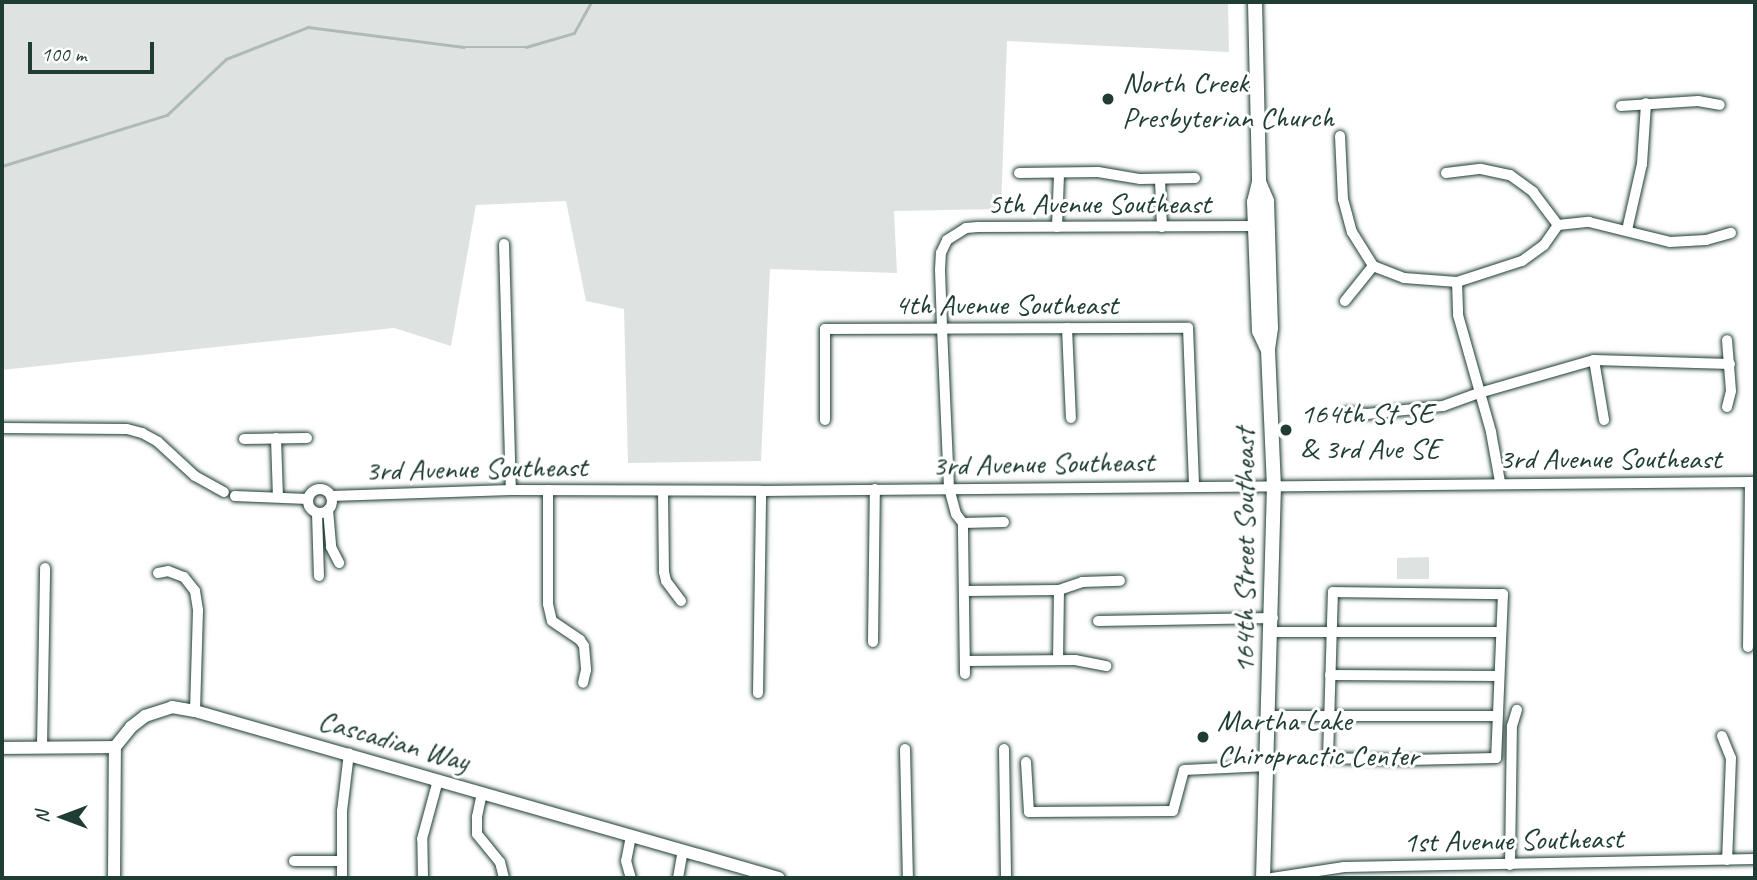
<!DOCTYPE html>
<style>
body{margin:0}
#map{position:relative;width:1757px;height:880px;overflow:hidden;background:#fff;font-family:Caveat,sans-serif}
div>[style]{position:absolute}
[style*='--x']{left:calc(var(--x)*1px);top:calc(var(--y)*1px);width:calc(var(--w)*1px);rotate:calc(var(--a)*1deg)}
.green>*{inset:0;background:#dee3e2}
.stream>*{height:2.5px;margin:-1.25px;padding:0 1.25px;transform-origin:1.25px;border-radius:1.25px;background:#afbab7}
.roads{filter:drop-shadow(0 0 2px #1f3d34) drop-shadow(0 0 2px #1f3d34)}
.minor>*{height:10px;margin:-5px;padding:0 5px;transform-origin:5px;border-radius:5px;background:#fff}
.minor>.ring{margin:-5px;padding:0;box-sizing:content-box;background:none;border:10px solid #fff;border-radius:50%}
.tertiary>*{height:12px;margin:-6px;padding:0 6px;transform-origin:6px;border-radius:6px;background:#fff}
.secondary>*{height:14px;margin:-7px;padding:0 7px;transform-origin:7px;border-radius:7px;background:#fff}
.dots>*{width:19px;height:19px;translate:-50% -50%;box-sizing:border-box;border:4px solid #fff;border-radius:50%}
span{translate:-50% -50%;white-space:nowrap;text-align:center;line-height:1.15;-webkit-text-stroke:6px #fff;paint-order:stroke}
.poi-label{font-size:30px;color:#1f3d34}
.left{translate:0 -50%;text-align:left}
.street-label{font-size:30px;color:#1f3d34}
.frame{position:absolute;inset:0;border:4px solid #1f3d34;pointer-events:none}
.north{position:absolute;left:28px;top:782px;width:70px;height:70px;-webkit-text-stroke:5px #fff;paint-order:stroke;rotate:270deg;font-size:19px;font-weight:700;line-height:28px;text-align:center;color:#1f3d34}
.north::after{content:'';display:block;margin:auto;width:24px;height:32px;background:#1f3d34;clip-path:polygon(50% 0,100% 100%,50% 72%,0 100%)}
.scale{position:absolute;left:28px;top:42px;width:126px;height:32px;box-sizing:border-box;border:4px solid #1f3d34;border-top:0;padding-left:9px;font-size:21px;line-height:24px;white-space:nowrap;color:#1f3d34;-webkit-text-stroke:5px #fff;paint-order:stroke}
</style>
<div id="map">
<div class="green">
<i style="clip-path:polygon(2px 2px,1228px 2px,1229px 52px,1007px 41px,1001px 209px,894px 211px,897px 273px,770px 269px,761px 461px,628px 463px,624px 309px,586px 301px,566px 201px,476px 205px,451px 346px,394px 328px,2px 370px)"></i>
<i style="clip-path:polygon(1429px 557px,1429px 579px,1397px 579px,1397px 558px)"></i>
</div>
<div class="stream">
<i style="--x:2;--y:166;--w:173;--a:-17.2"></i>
<i style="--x:167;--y:115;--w:81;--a:-43.5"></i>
<i style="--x:226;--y:59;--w:88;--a:-21.3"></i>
<i style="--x:308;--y:27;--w:157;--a:7.3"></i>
<i style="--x:464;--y:47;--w:62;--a:0"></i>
<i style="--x:526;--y:47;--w:50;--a:-16.3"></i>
<i style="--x:574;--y:33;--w:35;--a:-61"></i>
</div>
<div class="roads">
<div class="minor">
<i style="--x:1621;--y:106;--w:77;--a:-3.7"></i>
<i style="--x:1698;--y:101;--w:22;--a:10"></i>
<i style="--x:1340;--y:136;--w:63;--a:87.3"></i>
<i style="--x:1343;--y:199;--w:34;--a:75"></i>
<i style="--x:1352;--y:232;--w:40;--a:58"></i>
<i style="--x:1373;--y:266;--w:45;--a:128.7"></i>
<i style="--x:1019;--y:173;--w:79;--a:-0.7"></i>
<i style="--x:1098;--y:172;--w:43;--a:9.5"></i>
<i style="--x:1140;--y:179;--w:55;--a:-1"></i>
<i style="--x:1446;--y:173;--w:35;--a:-7"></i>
<i style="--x:1481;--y:169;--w:30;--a:12"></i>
<i style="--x:1510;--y:175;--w:29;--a:36"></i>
<i style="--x:1533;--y:192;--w:41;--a:52.9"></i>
<i style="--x:1160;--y:180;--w:47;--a:87.6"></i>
<i style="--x:1057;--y:227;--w:53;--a:-87.8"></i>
<i style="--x:1627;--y:230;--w:68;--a:-77.2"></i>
<i style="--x:1642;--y:164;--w:61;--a:-86.2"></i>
<i style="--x:504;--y:244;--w:246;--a:88.4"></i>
<i style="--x:1373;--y:266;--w:33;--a:21"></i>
<i style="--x:1404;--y:278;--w:53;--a:4.3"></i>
<i style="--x:1457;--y:282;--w:68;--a:-17.9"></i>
<i style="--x:1522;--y:261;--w:27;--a:-36"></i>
<i style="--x:1544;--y:245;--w:24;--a:-55"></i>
<i style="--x:1558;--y:225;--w:31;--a:-6"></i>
<i style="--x:1589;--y:222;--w:83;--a:13.9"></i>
<i style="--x:1670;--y:242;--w:36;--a:-3"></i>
<i style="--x:1706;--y:240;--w:26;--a:-16"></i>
<i style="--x:1457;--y:282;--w:33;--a:88"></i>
<i style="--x:1458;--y:315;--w:122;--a:74.2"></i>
<i style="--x:1491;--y:432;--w:51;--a:79.8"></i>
<i style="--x:1067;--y:328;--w:90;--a:87.5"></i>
<i style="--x:1594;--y:360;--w:61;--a:80.5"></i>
<i style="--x:1727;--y:407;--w:16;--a:-76"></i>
<i style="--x:1731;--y:391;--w:51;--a:-94.5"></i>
<i style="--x:1347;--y:412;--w:20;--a:6"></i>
<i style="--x:1367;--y:414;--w:76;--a:-6"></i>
<i style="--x:1443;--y:406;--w:38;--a:-20"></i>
<i style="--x:1479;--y:393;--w:120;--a:-16"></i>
<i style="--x:1594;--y:360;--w:136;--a:1.7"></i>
<i style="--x:825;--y:420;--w:91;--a:-90"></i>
<i style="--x:825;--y:329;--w:363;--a:-0.2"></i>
<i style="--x:1188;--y:328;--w:157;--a:87.8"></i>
<i style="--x:2;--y:428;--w:125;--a:0.5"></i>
<i style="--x:127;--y:429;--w:16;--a:15"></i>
<i style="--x:142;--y:433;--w:18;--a:29"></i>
<i style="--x:158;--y:442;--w:50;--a:42.6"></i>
<i style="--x:195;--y:476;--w:33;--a:29"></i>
<i style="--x:276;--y:438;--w:59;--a:88.1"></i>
<i style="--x:244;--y:439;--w:63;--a:-0.9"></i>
<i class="ring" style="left:308px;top:489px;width:14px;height:14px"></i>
<i style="--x:548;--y:490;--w:114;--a:90"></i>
<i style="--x:548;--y:604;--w:17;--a:77"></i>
<i style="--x:552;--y:621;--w:34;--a:34"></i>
<i style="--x:580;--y:640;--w:7;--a:56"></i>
<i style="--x:584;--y:646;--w:24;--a:85"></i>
<i style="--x:586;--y:670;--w:13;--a:103"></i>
<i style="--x:663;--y:492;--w:80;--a:89.3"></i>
<i style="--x:664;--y:572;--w:9;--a:77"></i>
<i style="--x:666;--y:581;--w:25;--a:53"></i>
<i style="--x:235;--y:496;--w:73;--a:2.4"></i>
<i style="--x:331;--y:496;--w:180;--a:-1.9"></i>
<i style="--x:511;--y:490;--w:250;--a:0.2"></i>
<i style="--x:761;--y:491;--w:994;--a:-0.52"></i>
<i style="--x:328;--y:510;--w:37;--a:85"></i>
<i style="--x:331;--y:547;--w:18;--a:63"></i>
<i style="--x:317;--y:513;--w:63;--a:88.2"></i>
<i style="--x:963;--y:523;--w:41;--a:-1.4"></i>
<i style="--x:158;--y:573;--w:10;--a:-11"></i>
<i style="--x:168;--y:571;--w:17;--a:21"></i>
<i style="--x:184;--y:577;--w:18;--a:52"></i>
<i style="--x:195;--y:591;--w:19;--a:81"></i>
<i style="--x:198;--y:610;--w:101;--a:91.7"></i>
<i style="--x:965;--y:591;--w:94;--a:-0.6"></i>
<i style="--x:1059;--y:590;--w:24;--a:-19"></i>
<i style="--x:1082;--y:582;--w:38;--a:-2"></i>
<i style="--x:1333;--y:592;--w:170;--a:0.7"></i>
<i style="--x:1503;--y:594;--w:164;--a:92.4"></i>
<i style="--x:1496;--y:758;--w:90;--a:178.7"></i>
<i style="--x:1406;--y:760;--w:78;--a:-178.5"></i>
<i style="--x:1328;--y:758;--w:166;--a:-88.3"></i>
<i style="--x:1098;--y:621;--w:175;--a:-1"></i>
<i style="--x:1272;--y:632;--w:229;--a:0"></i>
<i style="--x:873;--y:642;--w:153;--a:-89.3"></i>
<i style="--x:1748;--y:647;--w:165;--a:-89.3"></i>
<i style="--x:1058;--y:660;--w:70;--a:-89.2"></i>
<i style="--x:965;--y:661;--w:110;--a:-0.5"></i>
<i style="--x:1075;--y:660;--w:32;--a:11"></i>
<i style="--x:965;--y:674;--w:151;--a:-90.8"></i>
<i style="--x:963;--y:523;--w:11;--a:-128"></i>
<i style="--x:956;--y:514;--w:27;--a:-105"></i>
<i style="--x:949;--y:488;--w:161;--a:-92.5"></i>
<i style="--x:942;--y:327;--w:57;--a:-92"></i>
<i style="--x:940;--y:270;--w:17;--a:-87"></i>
<i style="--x:941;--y:253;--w:14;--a:-65"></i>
<i style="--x:947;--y:240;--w:22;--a:-32"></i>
<i style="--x:966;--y:228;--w:12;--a:-5"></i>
<i style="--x:978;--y:227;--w:277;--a:-0.2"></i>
<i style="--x:1330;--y:675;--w:169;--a:0.3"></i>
<i style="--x:758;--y:693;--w:202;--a:-89.1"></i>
<i style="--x:1270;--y:716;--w:227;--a:0"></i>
<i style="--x:1722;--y:736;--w:24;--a:68"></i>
<i style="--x:1731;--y:758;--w:102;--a:92.2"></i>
<i style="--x:42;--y:747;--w:179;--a:-89"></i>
<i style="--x:905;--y:749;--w:129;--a:88.7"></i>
<i style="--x:1004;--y:749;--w:129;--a:89.1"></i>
<i style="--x:1026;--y:762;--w:50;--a:86.6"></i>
<i style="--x:1029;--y:812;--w:144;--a:-0.4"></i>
<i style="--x:1173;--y:811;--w:42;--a:-75"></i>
<i style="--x:1184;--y:770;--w:84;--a:-2.7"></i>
<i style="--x:482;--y:793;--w:25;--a:102"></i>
<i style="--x:477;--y:817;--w:17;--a:90"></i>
<i style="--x:477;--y:834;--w:36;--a:51"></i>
<i style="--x:500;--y:862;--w:16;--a:76"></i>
<i style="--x:631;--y:836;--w:25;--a:101"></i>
<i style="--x:626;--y:861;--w:18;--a:74"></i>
<i style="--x:294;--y:861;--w:48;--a:0"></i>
<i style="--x:1510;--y:865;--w:139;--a:-89.2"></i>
<i style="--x:1512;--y:726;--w:17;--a:-73"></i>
<i style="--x:342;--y:878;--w:67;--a:-90"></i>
<i style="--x:342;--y:811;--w:58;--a:-83.1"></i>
<i style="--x:423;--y:878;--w:39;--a:-91"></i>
<i style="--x:422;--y:839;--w:61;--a:-74.8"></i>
<i style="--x:678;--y:878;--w:27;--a:-80"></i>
<i style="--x:1272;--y:878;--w:73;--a:-8.7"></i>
<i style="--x:1344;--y:867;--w:411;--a:-1.1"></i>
</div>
<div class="tertiary">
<i style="--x:115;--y:747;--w:26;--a:-51"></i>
<i style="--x:131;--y:727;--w:18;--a:-38"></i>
<i style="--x:145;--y:716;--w:28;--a:-18"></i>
<i style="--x:172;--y:707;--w:23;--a:10"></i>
<i style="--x:195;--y:711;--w:607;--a:15.96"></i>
<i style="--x:2;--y:748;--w:113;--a:-0.5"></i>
<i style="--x:114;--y:878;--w:131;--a:-89.6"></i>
</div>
<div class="secondary">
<i style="--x:1255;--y:2;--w:180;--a:88.7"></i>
<i style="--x:1259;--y:182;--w:21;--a:104"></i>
<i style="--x:1254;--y:202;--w:129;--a:87.8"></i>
<i style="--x:1259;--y:331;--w:19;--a:65"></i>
<i style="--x:1259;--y:182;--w:21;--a:67"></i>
<i style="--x:1267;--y:201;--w:127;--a:88.2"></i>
<i style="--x:1271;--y:328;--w:22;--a:98"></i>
<i style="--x:1268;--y:350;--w:135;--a:87.5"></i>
<i style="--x:1274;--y:485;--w:393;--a:91.6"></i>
</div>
</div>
<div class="dots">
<i style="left:1108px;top:99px;background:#1f3d34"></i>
<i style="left:1286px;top:430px;background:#1f3d34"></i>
<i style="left:1203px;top:737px;background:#1f3d34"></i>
</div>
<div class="poi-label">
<span class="left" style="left:1122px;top:99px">North Creek<br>Presbyterian Church</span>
<span class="left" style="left:1300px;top:430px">164th St SE<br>&amp; 3rd Ave SE</span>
<span class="left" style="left:1217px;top:737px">Martha Lake<br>Chiropractic Center</span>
</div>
<div class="street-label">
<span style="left:1099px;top:203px">5th Avenue Southeast</span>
<span style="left:1006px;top:304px">4th Avenue Southeast</span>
<span style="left:1610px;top:458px">3rd Avenue Southeast</span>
<span style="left:1043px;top:463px;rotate:-1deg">3rd Avenue Southeast</span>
<span style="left:476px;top:468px;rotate:-1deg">3rd Avenue Southeast</span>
<span style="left:1244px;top:551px;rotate:-90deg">164th Street Southeast</span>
<span style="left:394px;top:740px;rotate:16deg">Cascadian Way</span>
<span style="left:1513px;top:840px;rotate:-1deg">1st Avenue Southeast</span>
</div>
<div class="frame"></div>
<div class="north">N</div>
<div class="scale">100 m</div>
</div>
